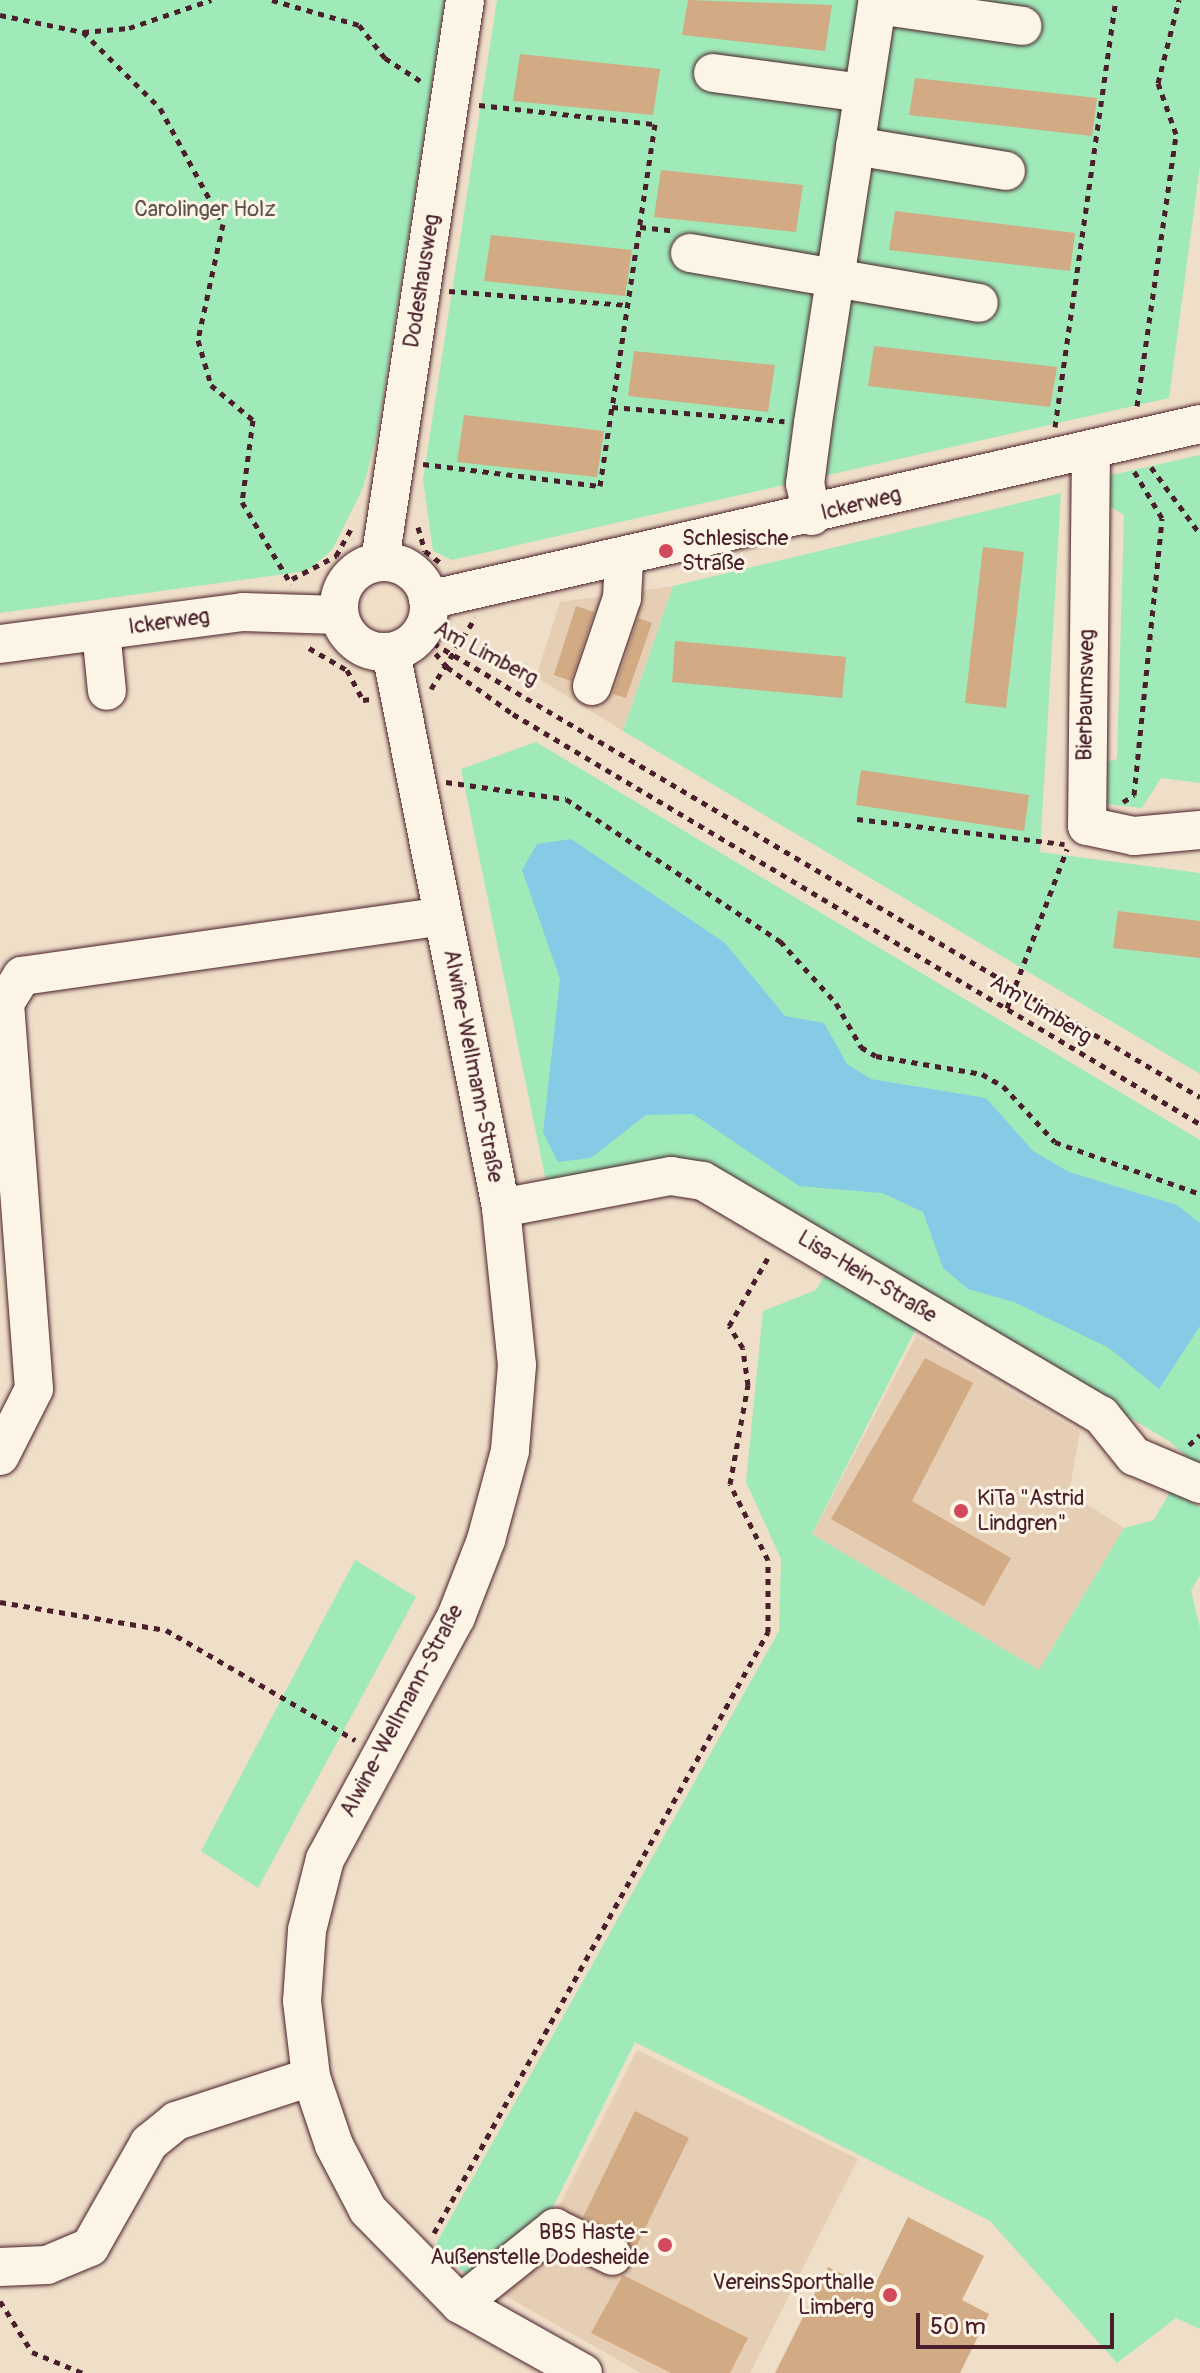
<!DOCTYPE html>
<meta charset="utf-8">
<style>
body{margin:0}
#map{position:relative;width:1200px;height:2373px;overflow:hidden;background:#efdec8;font-family:Pangolin,sans-serif}
div>[style]{position:absolute}
[style*='--x']{left:calc(var(--x)*1px);top:calc(var(--y)*1px);width:calc(var(--w)*1px);rotate:calc(var(--a)*1deg)}
.built>*{inset:0;background:#e6ceb4}
.green>*{inset:0;background:#a0eab9}
.water>*{inset:0;background:#85cbe6}
.building>*{inset:0;background:#d2aa84}
.path>*{height:5px;margin-top:-2.5px;transform-origin:0;background:repeating-linear-gradient(90deg,#4a1f2b 0 6px,transparent 0 12px)}
.roads{filter:drop-shadow(0 0 2px #4a1f2b) drop-shadow(0 0 2px #4a1f2b)}
.minor>*{height:38px;margin:-19px;padding:0 19px;transform-origin:19px;border-radius:19px;background:#fcf5e5}
.minor>.ring{margin:-19px;padding:0;box-sizing:content-box;background:none;border:38px solid #fcf5e5;border-radius:50%}
.dots>*{width:22px;height:22px;translate:-50% -50%;box-sizing:border-box;border:4px solid #fcf5e5;border-radius:50%}
span{translate:-50% -50%;white-space:nowrap;text-align:center;line-height:1.15;-webkit-text-stroke:6px #fcf5e5;paint-order:stroke}
.park-label{font-size:22px;color:#60524e}
.street-label{font-size:22px;color:#4a1f2b}
.poi-label{font-size:22px;color:#4a1f2b}
.left{translate:0 -50%;text-align:left}
.right{translate:-100% -50%;text-align:right}
.scale{position:absolute;left:916px;top:2313px;width:198px;height:36px;box-sizing:border-box;border:4px solid #4a1f2b;border-top:0;padding-left:10px;font-size:24px;line-height:28px;white-space:nowrap;color:#4a1f2b;-webkit-text-stroke:6px #fcf5e5;paint-order:stroke}
</style>
<div id="map">
<div class="built">
<i style="clip-path:polygon(673px 586px,623px 731px,536px 677px,560px 602px)"></i>
<i style="clip-path:polygon(916px 1336px,1080px 1432px,1069px 1493px,1124px 1528px,1039px 1670px,812px 1535px)"></i>
<i style="clip-path:polygon(637px 2050px,858px 2159px,750px 2373px,641px 2373px,474px 2278px,557px 2211px)"></i>
</div>
<div class="green">
<i style="clip-path:polygon(0 0,445px 0,378px 429px,363px 488px,332px 550px,307px 571px,0 613px)"></i>
<i style="clip-path:polygon(497px 0,1200px 0,1200px 165px,1169px 398px,452px 560px,433px 551px,423px 480px)"></i>
<i style="clip-path:polygon(1200px 455px,1200px 783px,1161px 778px,1142px 808px,1097px 803px,1097px 764px,1117px 759px,1124px 515px,1103px 502px,1107px 476px)"></i>
<i style="clip-path:polygon(1061px 493px,1040px 852px,1200px 873px,1200px 1074px,623px 731px,673px 586px)"></i>
<i style="clip-path:polygon(536px 742px,1200px 1140px,1200px 1468px,1169px 1441px,931px 1299px,812px 1534px,1039px 1670px,1124px 1528px,1154px 1520px,1171px 1490px,1200px 1507px,1200px 1575px,1191px 1591px,1200px 1628px,1200px 2329px,1176px 2318px,1117px 2363px,990px 2221px,635px 2042px,553px 2207px,469px 2276px,433px 2249px,779px 1631px,781px 1559px,746px 1482px,763px 1311px,816px 1290px,842px 1245px,703px 1166px,547px 1186px,461px 769px)"></i>
<i style="clip-path:polygon(355px 1560px,416px 1597px,258px 1888px,201px 1851px)"></i>
</div>
<div class="water">
<i style="clip-path:polygon(571px 839px,725px 943px,785px 1016px,824px 1023px,847px 1064px,871px 1079px,986px 1098px,1033px 1151px,1069px 1172px,1177px 1205px,1200px 1223px,1200px 1326px,1159px 1389px,1109px 1348px,1014px 1302px,968px 1289px,943px 1268px,923px 1212px,882px 1193px,799px 1186px,693px 1114px,646px 1115px,591px 1158px,558px 1162px,543px 1132px,560px 979px,522px 870px,537px 844px)"></i>
</div>
<div class="building">
<i style="clip-path:polygon(688px 0,832px 5px,825px 51px,682px 35px)"></i>
<i style="clip-path:polygon(520px 54px,660px 69px,653px 115px,513px 101px)"></i>
<i style="clip-path:polygon(915px 78px,1097px 98px,1092px 136px,909px 115px)"></i>
<i style="clip-path:polygon(661px 170px,803px 185px,796px 232px,654px 217px)"></i>
<i style="clip-path:polygon(895px 211px,1075px 233px,1070px 271px,889px 250px)"></i>
<i style="clip-path:polygon(491px 235px,632px 250px,625px 296px,484px 281px)"></i>
<i style="clip-path:polygon(874px 346px,1057px 367px,1050px 407px,868px 386px)"></i>
<i style="clip-path:polygon(634px 351px,775px 365px,768px 412px,628px 396px)"></i>
<i style="clip-path:polygon(464px 415px,604px 431px,597px 477px,457px 462px)"></i>
<i style="clip-path:polygon(983px 547px,1024px 552px,1006px 708px,965px 703px)"></i>
<i style="clip-path:polygon(576px 606px,594px 612px,571px 681px,554px 675px)"></i>
<i style="clip-path:polygon(638px 618px,652px 623px,626px 698px,613px 694px)"></i>
<i style="clip-path:polygon(675px 641px,846px 657px,842px 698px,672px 682px)"></i>
<i style="clip-path:polygon(861px 770px,1029px 795px,1024px 831px,856px 805px)"></i>
<i style="clip-path:polygon(1118px 911px,1200px 921px,1200px 958px,1113px 948px)"></i>
<i style="clip-path:polygon(925px 1358px,973px 1383px,912px 1501px,1011px 1558px,984px 1606px,831px 1519px)"></i>
<i style="clip-path:polygon(635px 2111px,689px 2138px,634px 2251px,623px 2236px,583px 2217px)"></i>
<i style="clip-path:polygon(908px 2217px,984px 2256px,962px 2300px,989px 2314px,960px 2373px,775px 2373px,828px 2267px,873px 2289px)"></i>
<i style="clip-path:polygon(623px 2275px,748px 2338px,730px 2373px,671px 2373px,591px 2333px)"></i>
</div>
<div class="path">
<i style="--x:272;--y:0;--w:91;--a:16"></i>
<i style="--x:359;--y:25;--w:42;--a:51.8"></i>
<i style="--x:385;--y:58;--w:44;--a:33"></i>
<i style="--x:0;--y:15;--w:85;--a:11.6"></i>
<i style="--x:83;--y:32;--w:46;--a:-5"></i>
<i style="--x:129;--y:28;--w:87;--a:-18.9"></i>
<i style="--x:83;--y:32;--w:108;--a:44.6"></i>
<i style="--x:160;--y:108;--w:132;--a:61.5"></i>
<i style="--x:223;--y:224;--w:119;--a:102.2"></i>
<i style="--x:198;--y:340;--w:47;--a:73.9"></i>
<i style="--x:211;--y:385;--w:55;--a:39.8"></i>
<i style="--x:253;--y:420;--w:83;--a:97.6"></i>
<i style="--x:242;--y:502;--w:96;--a:59.1"></i>
<i style="--x:479;--y:105;--w:177;--a:6.2"></i>
<i style="--x:655;--y:124;--w:286;--a:98.6"></i>
<i style="--x:640;--y:227;--w:31;--a:6"></i>
<i style="--x:449;--y:291;--w:180;--a:4.5"></i>
<i style="--x:1137;--y:406;--w:275;--a:-81.8"></i>
<i style="--x:1176;--y:134;--w:54;--a:-109.4"></i>
<i style="--x:1158;--y:83;--w:86;--a:-75.8"></i>
<i style="--x:1055;--y:427;--w:431;--a:-81.9"></i>
<i style="--x:423;--y:464;--w:178;--a:7.1"></i>
<i style="--x:600;--y:486;--w:80;--a:-81.4"></i>
<i style="--x:612;--y:407;--w:173;--a:4.7"></i>
<i style="--x:1151;--y:467;--w:83;--a:53.8"></i>
<i style="--x:418;--y:527;--w:25;--a:74"></i>
<i style="--x:425;--y:551;--w:21;--a:37"></i>
<i style="--x:292;--y:579;--w:50;--a:-27.6"></i>
<i style="--x:336;--y:556;--w:31;--a:-61"></i>
<i style="--x:420;--y:635;--w:42;--a:49.8"></i>
<i style="--x:447;--y:667;--w:81;--a:35.5"></i>
<i style="--x:513;--y:714;--w:800;--a:30.83"></i>
<i style="--x:423;--y:637;--w:903;--a:30.63"></i>
<i style="--x:309;--y:648;--w:44;--a:30.1"></i>
<i style="--x:347;--y:670;--w:34;--a:62"></i>
<i style="--x:363;--y:700;--w:8;--a:-7"></i>
<i style="--x:431;--y:689;--w:84;--a:-58.2"></i>
<i style="--x:446;--y:782;--w:121;--a:8.1"></i>
<i style="--x:566;--y:799;--w:257;--a:33.6"></i>
<i style="--x:780;--y:941;--w:84;--a:47.9"></i>
<i style="--x:836;--y:1003;--w:51;--a:60.4"></i>
<i style="--x:861;--y:1047;--w:17;--a:31"></i>
<i style="--x:876;--y:1056;--w:108;--a:9.6"></i>
<i style="--x:982;--y:1074;--w:24;--a:30"></i>
<i style="--x:1003;--y:1086;--w:76;--a:47.1"></i>
<i style="--x:1055;--y:1142;--w:154;--a:19.7"></i>
<i style="--x:1123;--y:802;--w:13;--a:-32"></i>
<i style="--x:1134;--y:795;--w:278;--a:-84.2"></i>
<i style="--x:1162;--y:518;--w:55;--a:-120.8"></i>
<i style="--x:857;--y:819;--w:209;--a:6.9"></i>
<i style="--x:1007;--y:1008;--w:170;--a:-69.3"></i>
<i style="--x:1189;--y:1445;--w:15;--a:-42"></i>
<i style="--x:0;--y:1602;--w:168;--a:9.6"></i>
<i style="--x:166;--y:1630;--w:219;--a:30.2"></i>
<i style="--x:434;--y:2233;--w:688;--a:-60.94"></i>
<i style="--x:768;--y:1632;--w:72;--a:-90"></i>
<i style="--x:768;--y:1560;--w:85;--a:-116.6"></i>
<i style="--x:730;--y:1484;--w:101;--a:-79.7"></i>
<i style="--x:748;--y:1385;--w:37;--a:-98"></i>
<i style="--x:743;--y:1348;--w:26;--a:-122"></i>
<i style="--x:729;--y:1326;--w:81;--a:-60.3"></i>
<i style="--x:0;--y:2301;--w:60;--a:57.9"></i>
<i style="--x:32;--y:2352;--w:55;--a:22.4"></i>
</div>
<div class="roads">
<div class="minor">
<i style="--x:877;--y:5;--w:147;--a:8.2"></i>
<i style="--x:713;--y:73;--w:151;--a:7.6"></i>
<i style="--x:855;--y:146;--w:153;--a:9.4"></i>
<i style="--x:690;--y:253;--w:293;--a:9.8"></i>
<i style="--x:1091;--y:449;--w:377;--a:90.6"></i>
<i style="--x:1087;--y:826;--w:48;--a:12"></i>
<i style="--x:1134;--y:836;--w:66;--a:-5.2"></i>
<i style="--x:812;--y:516;--w:33;--a:-102"></i>
<i style="--x:805;--y:484;--w:62;--a:-82.5"></i>
<i style="--x:813;--y:423;--w:428;--a:-81.3"></i>
<i style="--x:380;--y:561;--w:567;--a:-81.38"></i>
<i class="ring" style="left:339px;top:562px;width:52px;height:52px"></i>
<i style="--x:428;--y:600;--w:792;--a:-12.84"></i>
<i style="--x:101;--y:631;--w:60;--a:84.3"></i>
<i style="--x:0;--y:644;--w:245;--a:-7.5"></i>
<i style="--x:243;--y:612;--w:96;--a:1.8"></i>
<i style="--x:391;--y:652;--w:567;--a:78.81"></i>
<i style="--x:501;--y:1208;--w:158;--a:84.2"></i>
<i style="--x:517;--y:1365;--w:86;--a:94.7"></i>
<i style="--x:510;--y:1451;--w:92;--a:105.1"></i>
<i style="--x:486;--y:1540;--w:83;--a:111.3"></i>
<i style="--x:456;--y:1617;--w:275;--a:118.4"></i>
<i style="--x:325;--y:1859;--w:73;--a:104.2"></i>
<i style="--x:307;--y:1930;--w:71;--a:94"></i>
<i style="--x:302;--y:2001;--w:77;--a:83.2"></i>
<i style="--x:311;--y:2077;--w:72;--a:71.3"></i>
<i style="--x:334;--y:2145;--w:73;--a:62.4"></i>
<i style="--x:368;--y:2210;--w:132;--a:45.6"></i>
<i style="--x:460;--y:2304;--w:141;--a:29.3"></i>
<i style="--x:592;--y:686;--w:93;--a:-71.2"></i>
<i style="--x:622;--y:598;--w:37;--a:-87"></i>
<i style="--x:501;--y:1208;--w:173;--a:-10.7"></i>
<i style="--x:671;--y:1176;--w:32;--a:9"></i>
<i style="--x:703;--y:1181;--w:462;--a:30.5"></i>
<i style="--x:1101;--y:1415;--w:53;--a:51.2"></i>
<i style="--x:1134;--y:1456;--w:72;--a:23"></i>
<i style="--x:0;--y:1456;--w:75;--a:-63.1"></i>
<i style="--x:34;--y:1389;--w:387;--a:-94.3"></i>
<i style="--x:5;--y:1003;--w:32;--a:-58"></i>
<i style="--x:22;--y:976;--w:425;--a:-8.1"></i>
<i style="--x:0;--y:2267;--w:47;--a:-2.4"></i>
<i style="--x:47;--y:2265;--w:47;--a:-22.7"></i>
<i style="--x:90;--y:2247;--w:120;--a:-60.4"></i>
<i style="--x:149;--y:2143;--w:35;--a:-39"></i>
<i style="--x:176;--y:2121;--w:142;--a:-18.1"></i>
<i style="--x:460;--y:2304;--w:122;--a:-38.7"></i>
<i style="--x:555;--y:2228;--w:64;--a:25.8"></i>
</div>
</div>
<div class="dots">
<i style="left:666px;top:551px;background:#d1495b"></i>
<i style="left:961px;top:1511px;background:#d1495b"></i>
<i style="left:665px;top:2245px;background:#d1495b"></i>
<i style="left:890px;top:2295px;background:#d1495b"></i>
</div>
<div class="park-label">
<span style="left:205px;top:210px">Carolinger Holz</span>
</div>
<div class="street-label">
<span style="left:422px;top:281px;rotate:-81deg">Dodeshausweg</span>
<span style="left:861px;top:504px;rotate:-14deg">Ickerweg</span>
<span style="left:169px;top:622px;rotate:-8deg">Ickerweg</span>
<span style="left:486px;top:654px;rotate:28deg">Am Limberg</span>
<span style="left:1086px;top:695px;rotate:-89deg">Bierbaumsweg</span>
<span style="left:1041px;top:1010px;rotate:31deg">Am Limberg</span>
<span style="left:473px;top:1066px;rotate:79deg">Alwine-Wellmann-Straße</span>
<span style="left:867px;top:1277px;rotate:31deg">Lisa-Hein-Straße</span>
<span style="left:402px;top:1711px;rotate:-62deg">Alwine-Wellmann-Straße</span>
</div>
<div class="poi-label">
<span class="left" style="left:682px;top:551px">Schlesische<br>Straße</span>
<span class="left" style="left:977px;top:1511px">KiTa "Astrid<br>Lindgren"</span>
<span class="right" style="left:649px;top:2245px">BBS Haste -<br>Außenstelle Dodesheide</span>
<span class="right" style="left:874px;top:2295px">VereinsSporthalle<br>Limberg</span>
</div>
<div class="scale">50 m</div>
</div>
